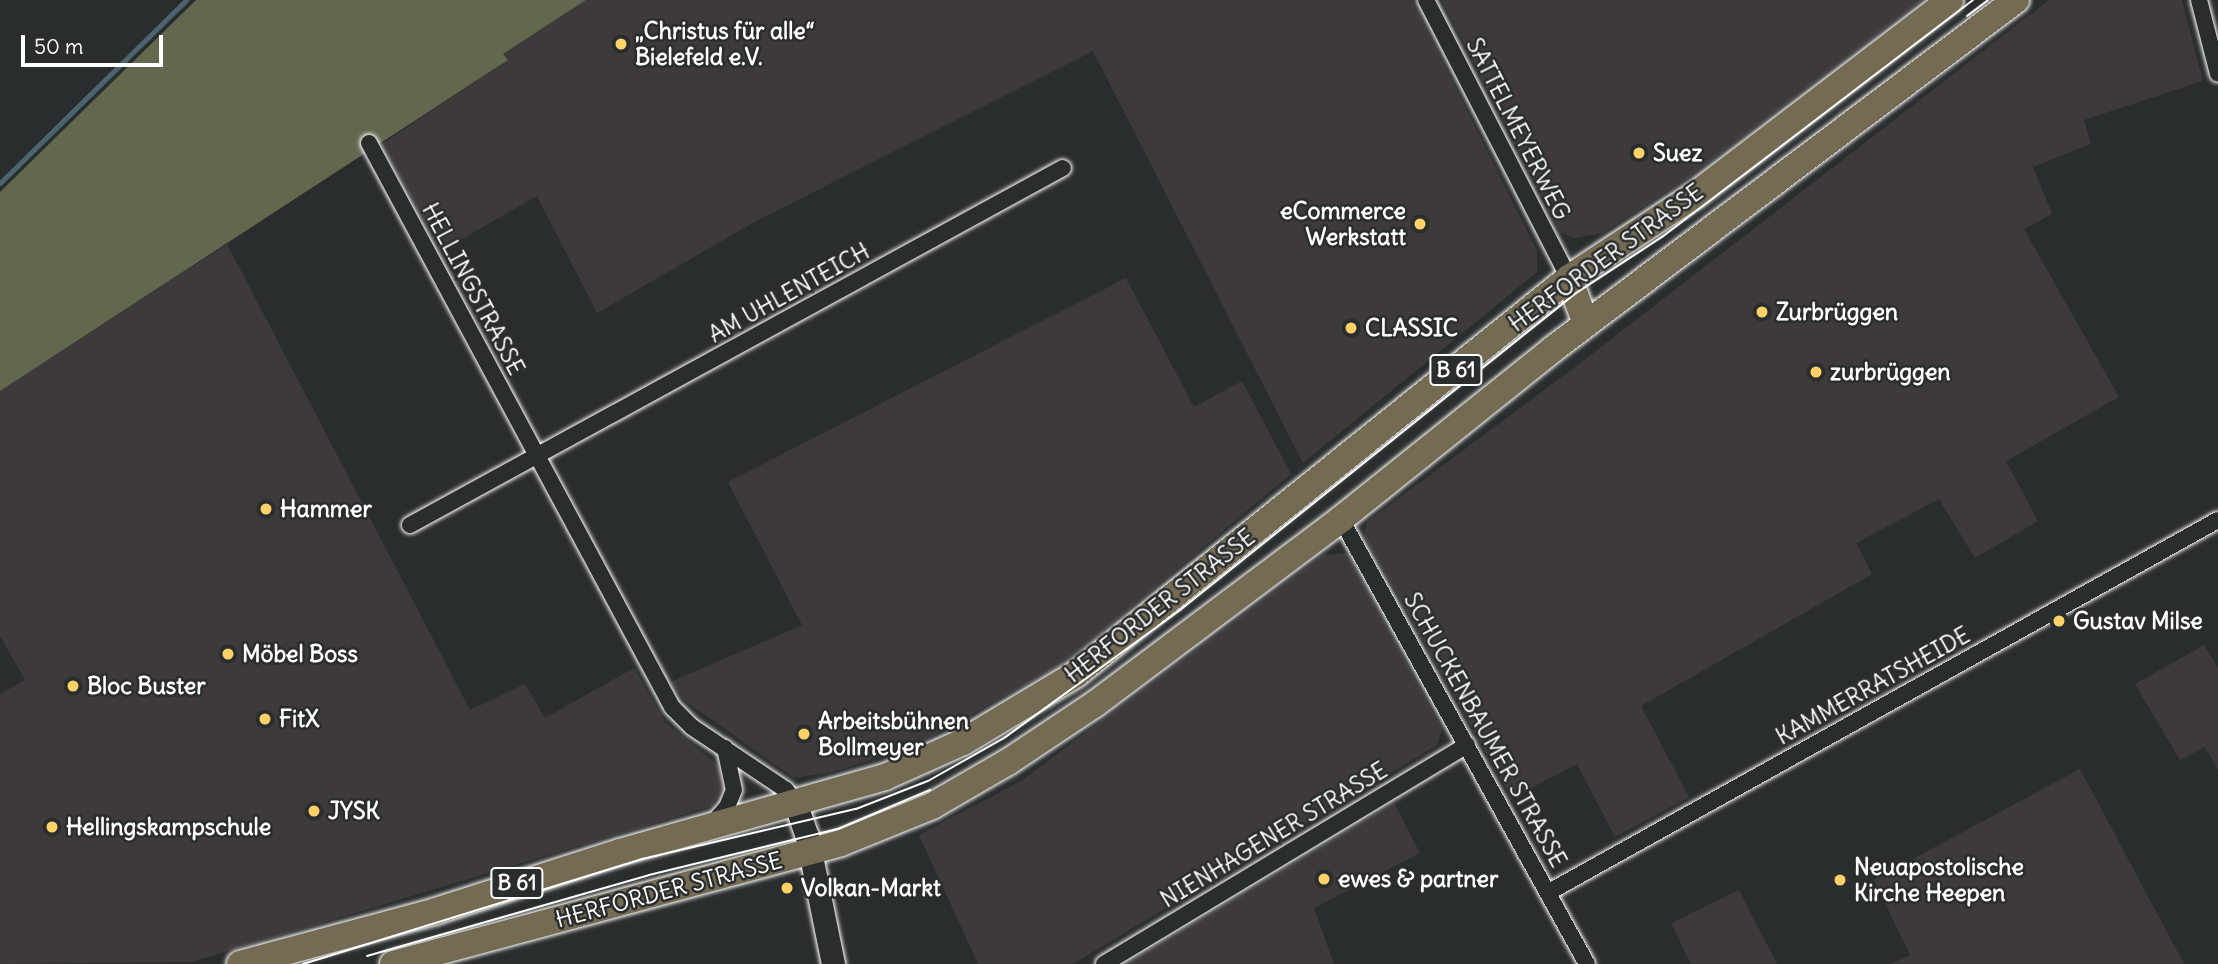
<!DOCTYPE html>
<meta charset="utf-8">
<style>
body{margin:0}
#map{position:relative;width:2218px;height:964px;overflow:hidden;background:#2a2d2e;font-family:Delius,sans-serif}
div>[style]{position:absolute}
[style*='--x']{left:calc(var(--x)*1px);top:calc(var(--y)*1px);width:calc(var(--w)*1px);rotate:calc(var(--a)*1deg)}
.built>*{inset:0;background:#3e3a3b}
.green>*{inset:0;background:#61684e}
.stream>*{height:5px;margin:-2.5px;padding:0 2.5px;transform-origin:2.5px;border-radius:2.5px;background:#4b6570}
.roads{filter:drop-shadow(0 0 2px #fff) drop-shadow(0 0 2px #fff)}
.street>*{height:16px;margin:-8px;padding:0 8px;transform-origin:8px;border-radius:8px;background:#2a2d2e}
.secondary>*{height:23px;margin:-11.5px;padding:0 11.5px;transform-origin:11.5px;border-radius:11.5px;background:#2a2d2e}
.primary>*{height:26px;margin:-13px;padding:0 13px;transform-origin:13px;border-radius:13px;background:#756b52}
.tram>*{height:2px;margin:-1px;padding:0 1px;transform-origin:1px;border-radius:1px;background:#fff}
.dots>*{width:19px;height:19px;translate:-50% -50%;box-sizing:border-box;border:4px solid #2a2d2e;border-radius:50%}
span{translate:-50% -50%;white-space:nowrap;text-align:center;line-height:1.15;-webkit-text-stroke:5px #2a2d2e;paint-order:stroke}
.shield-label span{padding:2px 5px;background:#2a2d2e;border:2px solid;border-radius:5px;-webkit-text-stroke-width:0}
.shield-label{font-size:21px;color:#fff;font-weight:700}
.poi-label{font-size:23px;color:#fff;font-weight:700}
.left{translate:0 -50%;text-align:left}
.right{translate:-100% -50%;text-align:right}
.street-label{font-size:23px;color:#fff}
.scale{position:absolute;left:21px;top:35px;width:142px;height:32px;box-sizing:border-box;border:4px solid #fff;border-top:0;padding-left:9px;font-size:21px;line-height:24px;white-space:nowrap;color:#fff;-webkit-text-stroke:5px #2a2d2e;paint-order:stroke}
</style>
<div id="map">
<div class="built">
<i style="clip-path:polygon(586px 0,1412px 0,1537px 251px,1537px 272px,1303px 463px,1093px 51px,758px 220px,597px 313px,537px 196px,441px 251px,382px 144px,508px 60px,503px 54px)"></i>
<i style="clip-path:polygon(1442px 0,1922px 0,1687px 179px,1602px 233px,1574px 238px,1560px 232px)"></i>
<i style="clip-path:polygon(2049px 0,2182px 0,2203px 81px,2084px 120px,2091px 144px,2033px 167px,2052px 214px,2024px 229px,2119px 397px,2006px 461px,2038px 521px,1975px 558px,1939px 499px,1856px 543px,1872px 574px,1641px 706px,1689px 797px,1615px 837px,1577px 764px,1512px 798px,1364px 536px,1367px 522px,1583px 361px)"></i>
<i style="clip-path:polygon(227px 244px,470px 710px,525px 684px,545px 718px,634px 668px,665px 722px,719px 766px,723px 787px,712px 806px,191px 962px,0 964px,0 694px,25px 680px,0 636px,0 391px)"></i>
<i style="clip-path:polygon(1126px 278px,1194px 407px,1242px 381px,1291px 474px,1065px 663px,914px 746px,832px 772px,794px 778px,684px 700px,671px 682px,802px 625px,728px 482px)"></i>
<i style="clip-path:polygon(1347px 553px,1442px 729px,1437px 745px,1073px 964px,978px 964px,919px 835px,1021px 781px,1323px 555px)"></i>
<i style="clip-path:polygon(2204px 645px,2218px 668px,2218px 770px,2205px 747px,2180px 760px,2135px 684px)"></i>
<i style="clip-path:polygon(2080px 769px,2184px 964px,1891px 964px,1910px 955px,1874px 880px)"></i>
<i style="clip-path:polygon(1394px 803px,1420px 853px,1314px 908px,1334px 964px,1125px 964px)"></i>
<i style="clip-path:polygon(1739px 890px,1777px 964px,1691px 964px,1671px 923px)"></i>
</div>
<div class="green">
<i style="clip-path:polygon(196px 0,586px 0,503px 54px,508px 60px,0 391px,0 192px)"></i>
</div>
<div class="stream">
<i style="--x:0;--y:183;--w:261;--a:-44.5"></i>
</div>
<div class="roads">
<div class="street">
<i style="--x:1426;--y:0;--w:313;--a:62.8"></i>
<i style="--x:2199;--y:0;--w:76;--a:75.6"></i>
<i style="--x:369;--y:143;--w:640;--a:61.75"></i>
<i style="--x:672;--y:707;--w:28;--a:45"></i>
<i style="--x:692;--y:727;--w:113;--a:33.8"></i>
<i style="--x:786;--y:790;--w:15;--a:53"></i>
<i style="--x:1341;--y:519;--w:508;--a:61.07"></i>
<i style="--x:410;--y:525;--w:744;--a:-28.67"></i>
<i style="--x:712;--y:824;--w:23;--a:-49"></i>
<i style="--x:727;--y:807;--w:18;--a:-68"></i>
<i style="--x:734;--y:790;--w:43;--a:-102.1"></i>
<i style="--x:1549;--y:892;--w:765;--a:-29.08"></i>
<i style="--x:1104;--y:964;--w:424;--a:-31.1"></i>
</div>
<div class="secondary">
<i style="--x:795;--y:802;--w:36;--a:71"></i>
<i style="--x:807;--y:836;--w:131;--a:78.5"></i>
</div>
<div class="primary">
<i style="--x:1569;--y:278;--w:49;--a:69.7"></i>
<i style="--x:240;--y:964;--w:203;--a:-15.1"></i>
<i style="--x:436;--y:911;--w:193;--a:-17.8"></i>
<i style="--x:620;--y:852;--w:275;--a:-15.8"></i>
<i style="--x:885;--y:777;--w:85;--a:-24.2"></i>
<i style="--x:963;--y:742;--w:132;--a:-31"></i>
<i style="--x:1076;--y:674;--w:632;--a:-38.77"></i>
<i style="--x:1569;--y:278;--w:151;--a:-33.4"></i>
<i style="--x:1695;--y:195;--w:321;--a:-37.4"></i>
<i style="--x:393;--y:964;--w:464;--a:-15.1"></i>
<i style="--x:841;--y:843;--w:98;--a:-22.1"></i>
<i style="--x:932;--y:806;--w:88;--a:-30.1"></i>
<i style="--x:1008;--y:762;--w:105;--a:-33.7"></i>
<i style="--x:1095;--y:704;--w:308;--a:-36.9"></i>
<i style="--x:1341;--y:519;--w:272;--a:-38.7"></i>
<i style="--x:1553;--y:349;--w:580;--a:-37.01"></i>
</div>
</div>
<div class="tram">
<i style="--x:1967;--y:16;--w:26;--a:-37"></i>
<i style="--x:367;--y:956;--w:293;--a:-16"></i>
<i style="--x:649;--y:875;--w:195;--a:-13.7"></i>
<i style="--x:838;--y:829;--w:100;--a:-23"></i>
<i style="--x:303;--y:964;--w:355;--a:-17.2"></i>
<i style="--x:642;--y:859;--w:220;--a:-13.2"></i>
<i style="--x:856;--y:809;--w:77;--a:-21.3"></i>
<i style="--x:928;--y:781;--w:87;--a:-29.5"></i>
<i style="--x:1004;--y:738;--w:218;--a:-36"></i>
<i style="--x:1180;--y:610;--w:507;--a:-38.68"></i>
<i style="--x:1576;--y:293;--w:103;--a:-33.1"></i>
<i style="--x:1662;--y:237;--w:391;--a:-37.3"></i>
</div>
<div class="dots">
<i style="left:621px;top:44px;background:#ffd166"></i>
<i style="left:1639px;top:153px;background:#ffd166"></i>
<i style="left:1420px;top:224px;background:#ffd166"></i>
<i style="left:1762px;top:312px;background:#ffd166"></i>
<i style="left:1351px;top:328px;background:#ffd166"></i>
<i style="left:1816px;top:372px;background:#ffd166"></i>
<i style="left:266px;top:509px;background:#ffd166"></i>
<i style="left:2059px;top:621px;background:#ffd166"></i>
<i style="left:228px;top:654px;background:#ffd166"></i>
<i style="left:73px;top:686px;background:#ffd166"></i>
<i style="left:265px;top:719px;background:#ffd166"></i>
<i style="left:804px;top:734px;background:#ffd166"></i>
<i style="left:314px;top:811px;background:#ffd166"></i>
<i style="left:52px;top:827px;background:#ffd166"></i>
<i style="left:1324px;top:879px;background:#ffd166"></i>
<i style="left:1840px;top:880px;background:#ffd166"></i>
<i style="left:787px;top:888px;background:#ffd166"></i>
</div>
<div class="shield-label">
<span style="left:1456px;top:370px">B 61</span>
<span style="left:517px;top:883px">B 61</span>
</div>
<div class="poi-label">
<span class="left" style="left:635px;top:44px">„Christus für alle“<br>Bielefeld e.V.</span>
<span class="left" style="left:1653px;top:153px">Suez</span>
<span class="right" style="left:1406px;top:224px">eCommerce<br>Werkstatt</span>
<span class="left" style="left:1776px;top:312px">Zurbrüggen</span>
<span class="left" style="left:1365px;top:328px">CLASSIC</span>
<span class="left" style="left:1830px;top:372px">zurbrüggen</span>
<span class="left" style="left:280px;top:509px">Hammer</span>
<span class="left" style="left:2073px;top:621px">Gustav Milse</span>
<span class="left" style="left:242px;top:654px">Möbel Boss</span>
<span class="left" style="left:87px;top:686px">Bloc Buster</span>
<span class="left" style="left:279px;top:719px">FitX</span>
<span class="left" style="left:818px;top:734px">Arbeitsbühnen<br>Bollmeyer</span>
<span class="left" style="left:328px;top:811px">JYSK</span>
<span class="left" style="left:66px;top:827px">Hellingskampschule</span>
<span class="left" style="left:1854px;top:880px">Neuapostolische<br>Kirche Heepen</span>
<span class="left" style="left:1338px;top:879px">ewes &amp; partner</span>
<span class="left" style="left:801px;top:888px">Volkan-Markt</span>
</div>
<div class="street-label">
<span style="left:1518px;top:129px;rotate:63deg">SATTELMEYERWEG</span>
<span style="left:1606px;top:258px;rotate:-36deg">HERFORDER STRASSE</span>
<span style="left:473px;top:289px;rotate:62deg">HELLINGSTRASSE</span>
<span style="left:789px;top:293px;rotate:-29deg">AM UHLENTEICH</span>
<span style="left:1160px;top:606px;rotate:-38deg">HERFORDER STRASSE</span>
<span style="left:1873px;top:686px;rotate:-29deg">KAMMERRATSHEIDE</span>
<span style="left:1485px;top:730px;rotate:61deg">SCHUCKENBAUMER STRASSE</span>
<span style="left:1274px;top:835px;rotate:-31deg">NIENHAGENER STRASSE</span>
<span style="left:669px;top:890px;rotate:-15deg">HERFORDER STRASSE</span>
</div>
<div class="scale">50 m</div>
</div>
